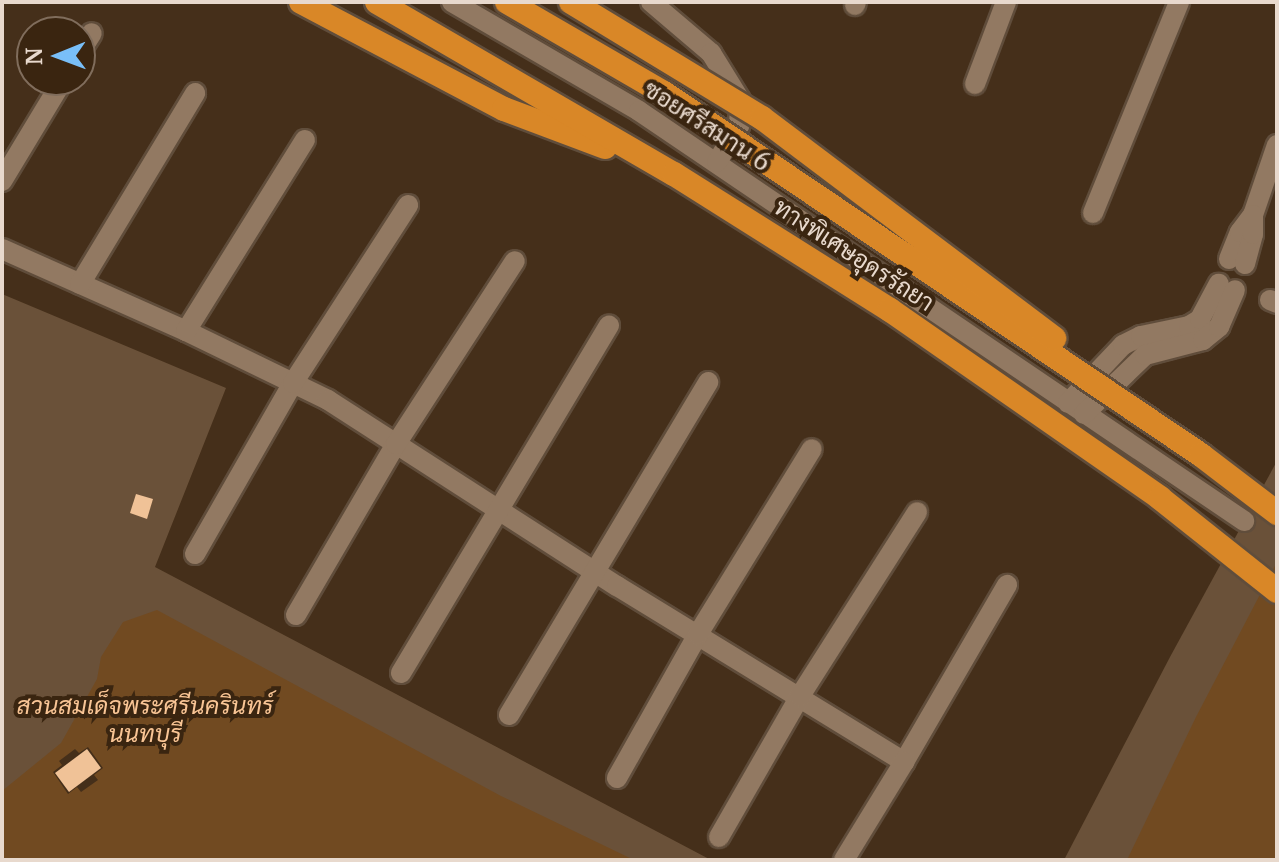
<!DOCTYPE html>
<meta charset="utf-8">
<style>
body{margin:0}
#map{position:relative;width:1279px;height:862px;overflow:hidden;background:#452f1a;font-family:Merriweather,Sarabun,serif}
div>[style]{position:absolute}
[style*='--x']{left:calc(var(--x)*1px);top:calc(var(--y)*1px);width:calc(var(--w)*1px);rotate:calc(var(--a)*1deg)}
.green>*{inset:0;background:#6a5139}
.water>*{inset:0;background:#714a21}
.pier>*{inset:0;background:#452f1a}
.building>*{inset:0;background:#f0c297}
.roads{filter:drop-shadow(2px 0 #604d3b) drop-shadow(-2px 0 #604d3b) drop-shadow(0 2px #604d3b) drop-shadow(0 -2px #604d3b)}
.street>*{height:20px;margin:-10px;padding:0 10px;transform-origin:10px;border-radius:10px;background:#927962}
.highway>*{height:24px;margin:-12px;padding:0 12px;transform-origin:12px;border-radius:12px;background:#d98727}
.bridges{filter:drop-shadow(2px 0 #604d3b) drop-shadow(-2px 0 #604d3b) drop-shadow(0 2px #604d3b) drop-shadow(0 -2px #604d3b)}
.highway-bridge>*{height:24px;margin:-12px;padding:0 12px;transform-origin:12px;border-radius:12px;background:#d98727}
span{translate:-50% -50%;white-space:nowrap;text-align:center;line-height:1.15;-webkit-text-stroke:8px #3a2510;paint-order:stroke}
.street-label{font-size:24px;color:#e8d9cd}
.park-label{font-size:24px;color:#f9c595;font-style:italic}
.frame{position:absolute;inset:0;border:4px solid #e8d9cd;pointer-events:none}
.north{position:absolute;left:16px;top:16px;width:80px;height:80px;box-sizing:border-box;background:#3a2510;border:2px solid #806d5c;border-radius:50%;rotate:269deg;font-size:22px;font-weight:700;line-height:32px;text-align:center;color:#e8d9cd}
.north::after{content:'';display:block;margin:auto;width:28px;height:36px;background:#79bff8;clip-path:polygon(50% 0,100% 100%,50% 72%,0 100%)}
</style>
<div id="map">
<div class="green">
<div style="clip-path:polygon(2px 294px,226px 388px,155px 567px,711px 860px,2px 860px)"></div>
<div style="clip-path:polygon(1277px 461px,1277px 860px,1064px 860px,1170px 657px)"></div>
</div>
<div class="water">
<div style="clip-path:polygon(1277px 562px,1277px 860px,1127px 860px,1196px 717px)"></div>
<div style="clip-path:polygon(157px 610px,501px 796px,634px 860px,2px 860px,2px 791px,61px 743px,97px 679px,101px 657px,123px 622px)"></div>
</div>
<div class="pier">
<div style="clip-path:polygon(88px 747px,103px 768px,94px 775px,98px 780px,81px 792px,77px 787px,68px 794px,53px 772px,62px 765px,59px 761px,75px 749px,79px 753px)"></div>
</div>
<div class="building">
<div style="clip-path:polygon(136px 494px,153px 499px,147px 519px,130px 513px)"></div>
<div style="clip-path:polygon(87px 749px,101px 768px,69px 792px,55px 773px)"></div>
</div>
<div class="roads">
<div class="street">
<div style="--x:452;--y:2;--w:216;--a:30.2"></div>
<div style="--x:639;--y:111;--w:731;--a:34.12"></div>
<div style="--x:651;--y:2;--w:79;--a:40.4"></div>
<div style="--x:711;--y:53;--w:55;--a:58.3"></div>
<div style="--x:740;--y:100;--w:26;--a:92"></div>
<div style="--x:739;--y:126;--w:42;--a:121.4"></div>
<div style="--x:855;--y:5;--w:3;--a:-72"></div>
<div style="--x:80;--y:52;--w:22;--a:-58"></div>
<div style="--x:975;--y:84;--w:88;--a:-69.3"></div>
<div style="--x:2;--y:181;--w:118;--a:-58.9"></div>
<div style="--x:1093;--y:213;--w:228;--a:-67.8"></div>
<div style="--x:2;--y:249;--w:201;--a:24"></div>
<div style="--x:186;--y:331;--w:158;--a:25.9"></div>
<div style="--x:328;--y:400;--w:344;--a:32.8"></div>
<div style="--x:617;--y:586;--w:337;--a:31.5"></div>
<div style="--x:904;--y:762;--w:205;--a:-59.8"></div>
<div style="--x:1229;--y:259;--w:29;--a:-68"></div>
<div style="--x:1240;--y:232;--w:21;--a:-53"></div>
<div style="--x:1253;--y:215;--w:74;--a:-71.1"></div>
<div style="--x:1245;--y:264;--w:31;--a:-75"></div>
<div style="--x:1253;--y:234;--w:19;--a:-90"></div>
<div style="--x:80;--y:284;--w:223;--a:-58.9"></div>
<div style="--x:1270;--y:300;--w:8;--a:23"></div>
<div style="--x:186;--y:331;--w:225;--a:-58.1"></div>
<div style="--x:1068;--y:403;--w:80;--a:-46.5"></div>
<div style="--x:1123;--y:345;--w:20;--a:-27"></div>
<div style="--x:1141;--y:336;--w:49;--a:-11.8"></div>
<div style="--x:1189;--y:326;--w:13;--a:-32"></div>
<div style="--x:1200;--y:319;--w:40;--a:-62"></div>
<div style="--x:1084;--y:414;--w:85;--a:-44"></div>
<div style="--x:1145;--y:355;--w:60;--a:-14.5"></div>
<div style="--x:1203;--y:340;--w:21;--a:-39"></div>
<div style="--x:1219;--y:327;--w:40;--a:-66.6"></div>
<div style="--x:195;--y:554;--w:197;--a:-60.2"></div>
<div style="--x:293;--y:383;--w:212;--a:-57.1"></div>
<div style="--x:296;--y:615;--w:198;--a:-59.7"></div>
<div style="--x:396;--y:444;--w:218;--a:-57"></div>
<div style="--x:401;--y:673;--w:405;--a:-59.1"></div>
<div style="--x:509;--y:715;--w:388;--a:-59.1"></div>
<div style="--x:617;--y:778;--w:165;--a:-60.6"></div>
<div style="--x:698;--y:634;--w:217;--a:-58.4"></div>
<div style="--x:719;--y:837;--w:163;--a:-60.1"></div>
<div style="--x:800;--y:696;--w:218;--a:-57.5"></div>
<div style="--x:844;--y:860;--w:115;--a:-58.5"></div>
</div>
<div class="highway">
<div style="--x:301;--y:2;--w:229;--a:27.8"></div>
<div style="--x:504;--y:109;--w:108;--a:20.6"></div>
<div style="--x:377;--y:2;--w:343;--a:30.1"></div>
<div style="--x:674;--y:174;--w:255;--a:32.2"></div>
<div style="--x:890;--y:310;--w:329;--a:34.8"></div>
<div style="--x:1160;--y:498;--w:149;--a:38.5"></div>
</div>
</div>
<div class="bridges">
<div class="highway-bridge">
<div style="--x:507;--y:2;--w:181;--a:30.1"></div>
<div style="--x:664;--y:93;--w:648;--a:33.98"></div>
<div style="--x:1201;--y:455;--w:96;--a:37.3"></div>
<div style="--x:571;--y:2;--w:223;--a:31.3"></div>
<div style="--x:762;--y:118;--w:366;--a:37"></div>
</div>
</div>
<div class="street-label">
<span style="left:707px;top:126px;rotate:33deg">ซอยศรีสมาน 6</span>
<span style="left:854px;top:255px;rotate:33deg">ทางพิเศษอุดรรัถยา</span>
</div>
<div class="park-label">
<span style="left:145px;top:720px">สวนสมเด็จพระศรีนครินทร์<br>นนทบุรี</span>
</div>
<div class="frame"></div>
<div class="north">N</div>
</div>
